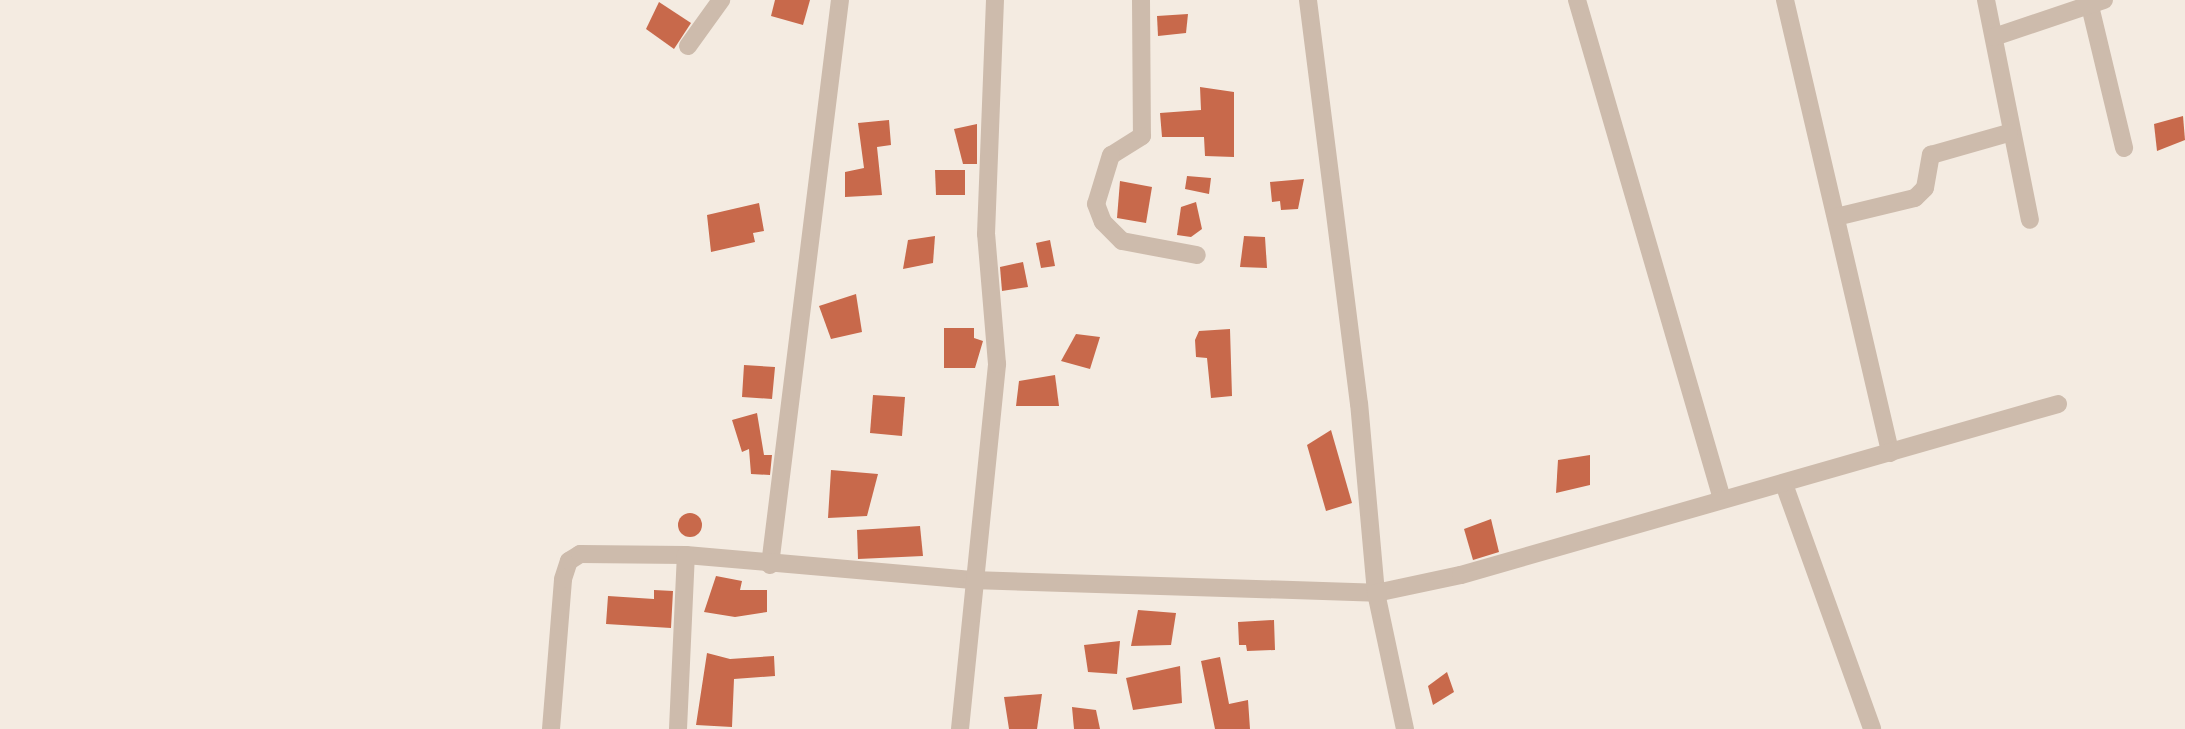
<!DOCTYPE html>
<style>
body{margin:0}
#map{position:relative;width:2185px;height:729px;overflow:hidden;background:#f4ebe1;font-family:"Fira Sans",sans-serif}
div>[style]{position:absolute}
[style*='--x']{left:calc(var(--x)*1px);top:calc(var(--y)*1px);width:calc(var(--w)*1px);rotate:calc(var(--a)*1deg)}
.building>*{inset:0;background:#c8694b}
.round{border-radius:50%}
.minor>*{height:18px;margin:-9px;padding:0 9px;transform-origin:9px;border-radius:9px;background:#cdbbac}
span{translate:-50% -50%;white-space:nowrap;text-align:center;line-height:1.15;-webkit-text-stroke:5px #fbf5ee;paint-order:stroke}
</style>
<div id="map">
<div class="building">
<div style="clip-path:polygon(775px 0,810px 0,803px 25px,771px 16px)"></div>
<div style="clip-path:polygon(659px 2px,691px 23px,674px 49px,646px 29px)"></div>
<div style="clip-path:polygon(1188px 14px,1186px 33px,1158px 36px,1157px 16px)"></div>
<div style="clip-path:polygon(1200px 87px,1234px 92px,1234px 157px,1205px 156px,1204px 137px,1162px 137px,1160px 113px,1201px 110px)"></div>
<div style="clip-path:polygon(2183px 116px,2185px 140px,2157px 151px,2154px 124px)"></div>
<div style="clip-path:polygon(889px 120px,891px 145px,877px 147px,882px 195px,845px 197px,845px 172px,864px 168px,858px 123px)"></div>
<div style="clip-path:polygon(977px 124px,977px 164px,963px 164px,954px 129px)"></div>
<div style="clip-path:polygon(935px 170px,965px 170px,965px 195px,936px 195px)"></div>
<div style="clip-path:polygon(1187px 176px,1211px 178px,1209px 194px,1185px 189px)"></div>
<div style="clip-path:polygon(1304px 179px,1298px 209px,1281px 210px,1280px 201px,1272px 202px,1270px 182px)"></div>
<div style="clip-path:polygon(1120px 181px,1152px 187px,1146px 223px,1117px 218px)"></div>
<div style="clip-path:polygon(1196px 202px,1202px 229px,1191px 237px,1177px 235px,1181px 207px)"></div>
<div style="clip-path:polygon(759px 203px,764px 231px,753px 233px,755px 242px,711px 252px,707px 215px)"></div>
<div style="clip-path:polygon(935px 236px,933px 263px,903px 269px,908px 240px)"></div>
<div style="clip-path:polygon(1244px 236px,1265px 237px,1267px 268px,1240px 267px)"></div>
<div style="clip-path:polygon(1050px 240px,1055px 266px,1041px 268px,1036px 243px)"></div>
<div style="clip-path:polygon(1023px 262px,1028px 287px,1002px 291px,1000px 267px)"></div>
<div style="clip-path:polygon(856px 294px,862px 332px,831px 339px,819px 306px)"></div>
<div style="clip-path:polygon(944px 328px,974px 328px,974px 338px,983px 341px,975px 368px,944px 368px)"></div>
<div style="clip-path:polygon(1230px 329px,1232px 396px,1211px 398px,1207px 358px,1196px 357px,1195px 340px,1199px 331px)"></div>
<div style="clip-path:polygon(1076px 334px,1100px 337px,1090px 369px,1061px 361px)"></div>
<div style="clip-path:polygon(744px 365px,775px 367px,772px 399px,742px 397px)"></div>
<div style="clip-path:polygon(1055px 375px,1059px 406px,1016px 406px,1019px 381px)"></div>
<div style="clip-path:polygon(873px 395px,905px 397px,902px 436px,870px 433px)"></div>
<div style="clip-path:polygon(757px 413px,764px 455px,772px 455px,770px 475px,751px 474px,749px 449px,742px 452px,732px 420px)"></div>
<div style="clip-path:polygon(1331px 430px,1352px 503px,1326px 511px,1307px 445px)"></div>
<div style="clip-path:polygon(1590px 455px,1590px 485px,1556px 493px,1558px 460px)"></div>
<div style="clip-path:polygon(831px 470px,878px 474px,867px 516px,828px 518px)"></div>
<div class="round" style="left:678px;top:513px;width:24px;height:24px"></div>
<div style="clip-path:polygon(1491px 519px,1499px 552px,1473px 560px,1464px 529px)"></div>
<div style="clip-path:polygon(920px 526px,923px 556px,858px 559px,857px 530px)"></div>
<div style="clip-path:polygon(716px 576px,742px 581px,740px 590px,767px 590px,767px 612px,735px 617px,704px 612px)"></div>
<div style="clip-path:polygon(654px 590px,673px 591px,671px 628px,606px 624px,608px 596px,654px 599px)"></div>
<div style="clip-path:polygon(1138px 610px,1176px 613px,1171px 645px,1131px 646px)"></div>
<div style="clip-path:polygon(1274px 620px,1275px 650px,1247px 651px,1246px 645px,1239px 645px,1238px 622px)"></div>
<div style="clip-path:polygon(1120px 641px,1117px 674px,1088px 672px,1084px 645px)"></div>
<div style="clip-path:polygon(707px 653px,730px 659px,774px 656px,775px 676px,734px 679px,732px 727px,696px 725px)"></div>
<div style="clip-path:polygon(1220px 657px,1229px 704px,1248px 700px,1250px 729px,1215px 729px,1201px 661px)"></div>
<div style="clip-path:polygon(1180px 666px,1182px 703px,1133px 710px,1126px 678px)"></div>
<div style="clip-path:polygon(1447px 672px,1454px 692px,1433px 705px,1428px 686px)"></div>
<div style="clip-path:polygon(1042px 694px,1037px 729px,1009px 729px,1004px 697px)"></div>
<div style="clip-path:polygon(1072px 707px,1096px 710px,1100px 729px,1074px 729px)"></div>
</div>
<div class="minor">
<div style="--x:1141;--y:0;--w:136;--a:89.6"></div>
<div style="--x:1142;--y:136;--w:36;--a:148"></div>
<div style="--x:1111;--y:155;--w:51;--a:107"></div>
<div style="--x:1096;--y:204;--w:19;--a:69"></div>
<div style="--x:1103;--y:222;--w:27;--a:45"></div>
<div style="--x:1122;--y:241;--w:76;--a:10.6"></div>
<div style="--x:1577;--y:0;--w:520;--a:73.8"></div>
<div style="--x:1785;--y:0;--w:465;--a:76.9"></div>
<div style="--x:1986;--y:0;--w:224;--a:78.7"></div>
<div style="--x:2090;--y:6;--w:146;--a:76.5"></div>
<div style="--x:1994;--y:37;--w:116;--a:-18.6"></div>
<div style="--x:688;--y:46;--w:57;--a:-54.3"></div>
<div style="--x:1836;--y:217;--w:81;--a:-13.5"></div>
<div style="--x:1915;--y:198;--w:14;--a:-45"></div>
<div style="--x:1925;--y:188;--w:34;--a:-80"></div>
<div style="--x:1931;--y:155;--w:81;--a:-15.8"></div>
<div style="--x:1784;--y:484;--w:260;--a:70.2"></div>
<div style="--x:770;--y:565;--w:569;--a:-82.94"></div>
<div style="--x:551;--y:729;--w:150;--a:-85.4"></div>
<div style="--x:563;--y:579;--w:19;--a:-72"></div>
<div style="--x:569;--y:561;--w:13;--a:-32"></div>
<div style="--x:580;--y:554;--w:106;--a:0.5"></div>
<div style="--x:686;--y:555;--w:287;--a:5"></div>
<div style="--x:972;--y:580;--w:404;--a:1.8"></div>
<div style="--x:1376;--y:593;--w:190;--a:-95.1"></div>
<div style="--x:1359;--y:404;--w:407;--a:-97.2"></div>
<div style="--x:678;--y:729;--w:174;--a:-87.4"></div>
<div style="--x:960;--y:729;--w:367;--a:-84.2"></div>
<div style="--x:997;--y:364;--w:130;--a:-94.8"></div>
<div style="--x:986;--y:234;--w:234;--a:-87.8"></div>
<div style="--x:1405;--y:729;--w:139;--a:-102"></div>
<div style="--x:1376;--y:593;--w:87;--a:-12"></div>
<div style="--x:1461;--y:575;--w:621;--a:-15.98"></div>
</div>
</div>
